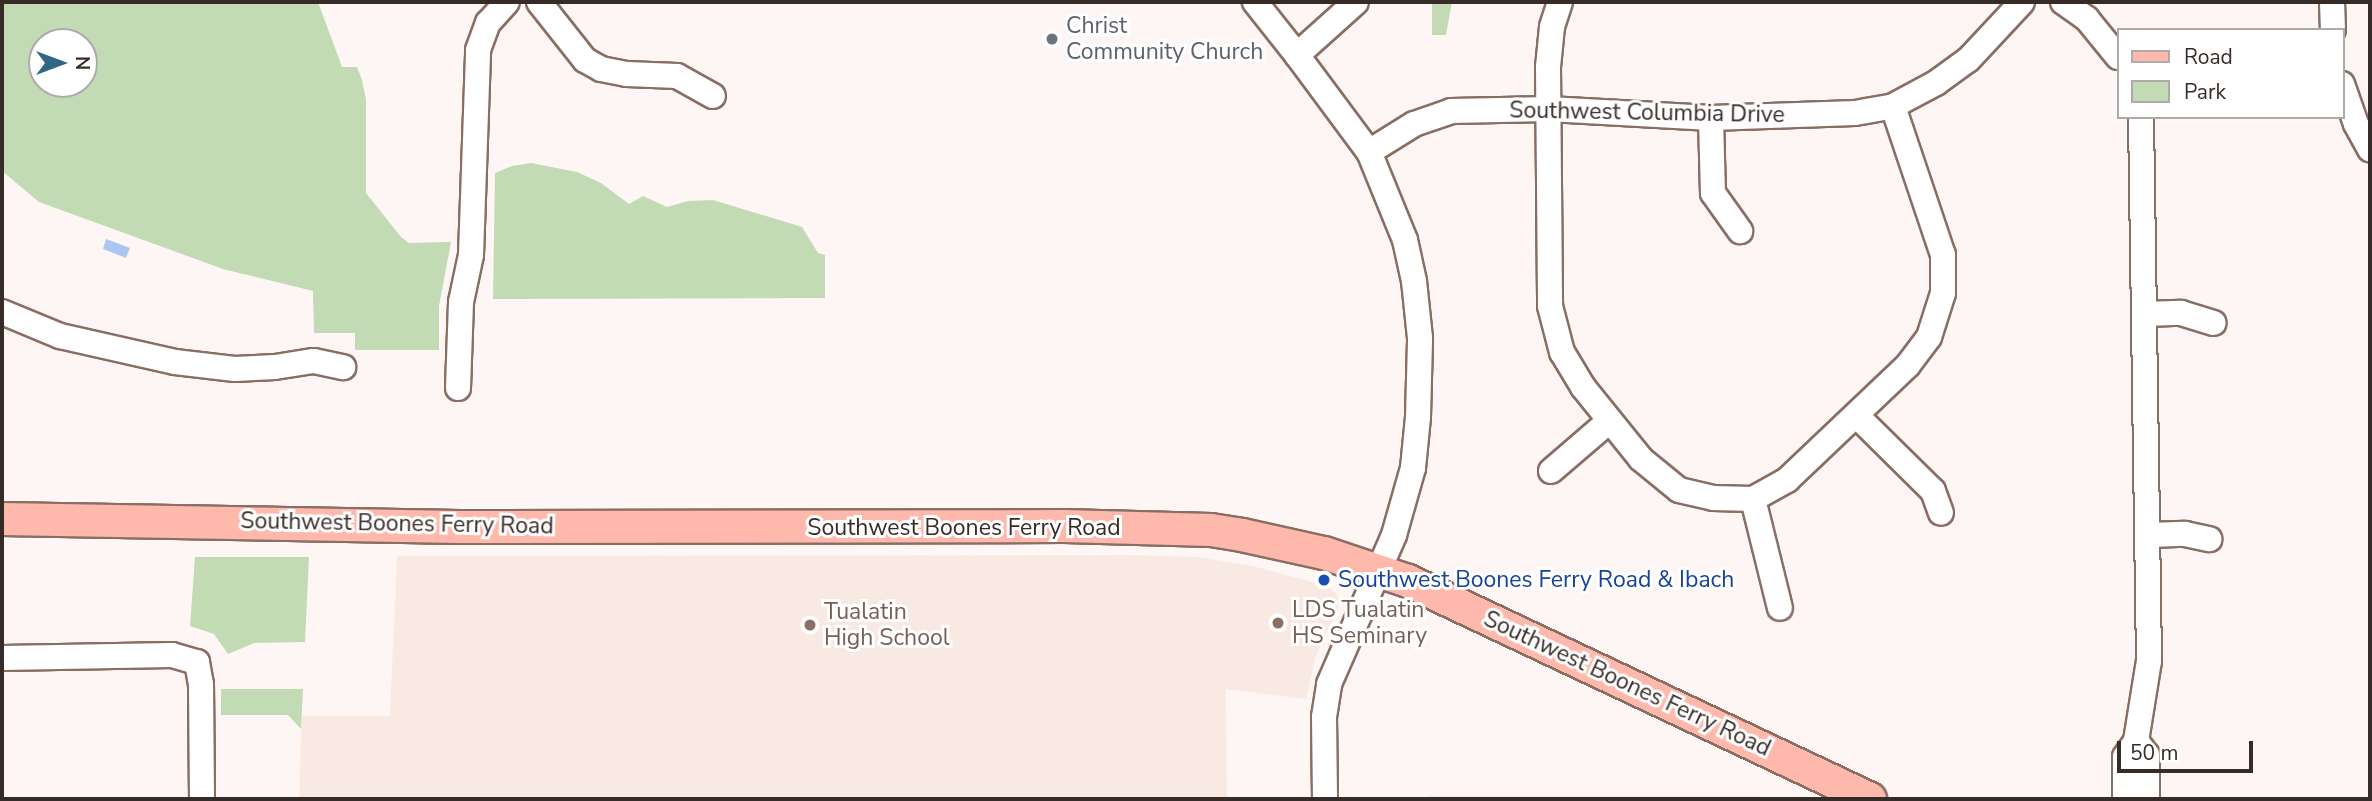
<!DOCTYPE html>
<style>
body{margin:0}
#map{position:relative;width:2372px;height:801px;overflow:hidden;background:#fdf6f4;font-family:"Nunito Sans",sans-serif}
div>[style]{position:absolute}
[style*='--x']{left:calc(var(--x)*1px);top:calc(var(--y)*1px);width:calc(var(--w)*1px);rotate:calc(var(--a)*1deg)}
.built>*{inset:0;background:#f9e9e3}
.green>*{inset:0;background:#c2dbb4}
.water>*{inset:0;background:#abc6f1}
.roads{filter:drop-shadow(2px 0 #896e64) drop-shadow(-2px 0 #896e64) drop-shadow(0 2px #896e64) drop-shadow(0 -2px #896e64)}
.minor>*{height:24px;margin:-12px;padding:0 12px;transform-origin:12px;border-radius:12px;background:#fff}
.major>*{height:32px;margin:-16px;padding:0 16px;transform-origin:16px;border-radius:16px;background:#feb9ac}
.dots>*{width:19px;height:19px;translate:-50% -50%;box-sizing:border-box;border:4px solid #fff;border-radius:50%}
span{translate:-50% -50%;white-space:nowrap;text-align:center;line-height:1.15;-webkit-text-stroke:6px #fff;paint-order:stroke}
.worship-label{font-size:23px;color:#5b616d}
.left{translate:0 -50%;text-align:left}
.street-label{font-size:23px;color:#372b27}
.transit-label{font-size:23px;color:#164399}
.education-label{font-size:23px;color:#785e54}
.frame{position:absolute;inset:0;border:4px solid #372b27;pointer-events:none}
.legend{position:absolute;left:2117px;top:28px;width:228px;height:91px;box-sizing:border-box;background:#fff;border:2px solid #afaaa9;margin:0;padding:9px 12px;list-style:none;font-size:21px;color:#372b27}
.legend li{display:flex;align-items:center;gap:14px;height:35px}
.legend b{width:35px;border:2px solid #afaaa9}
.north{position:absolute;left:28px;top:28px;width:70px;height:70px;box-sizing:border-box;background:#fff;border:2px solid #afaaa9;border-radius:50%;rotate:90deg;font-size:19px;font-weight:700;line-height:28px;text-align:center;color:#372b27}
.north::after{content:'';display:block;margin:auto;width:24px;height:32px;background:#326783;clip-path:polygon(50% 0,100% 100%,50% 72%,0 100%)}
.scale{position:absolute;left:2117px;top:741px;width:136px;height:32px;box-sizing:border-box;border:4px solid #372b27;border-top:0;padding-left:9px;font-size:21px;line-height:24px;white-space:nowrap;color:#372b27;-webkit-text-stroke:5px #fff;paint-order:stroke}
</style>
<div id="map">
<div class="built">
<div style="clip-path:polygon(1133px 555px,1199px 557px,1253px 566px,1330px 587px,1339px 597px,1338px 609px,1316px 655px,1306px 699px,1226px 689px,1227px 799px,299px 799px,302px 716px,390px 716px,397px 556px)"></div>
<div style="clip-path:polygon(1427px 796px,1761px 796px,1770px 799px,1427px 799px)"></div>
</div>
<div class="green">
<div style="clip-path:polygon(evenodd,2px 2px,318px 2px,342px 67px,357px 67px,362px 80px,366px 100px,366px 193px,401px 237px,409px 243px,451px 242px,439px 306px,439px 350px,355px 350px,355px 333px,314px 333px,313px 291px,223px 269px,39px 202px,2px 171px,2px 2px,84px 42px,84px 84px,42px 84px,42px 42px,84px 42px)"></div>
<div style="clip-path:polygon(1432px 2px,1452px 2px,1446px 35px,1432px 35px)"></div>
<div style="clip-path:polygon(531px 163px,577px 172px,601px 183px,629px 204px,643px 196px,667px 207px,688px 201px,713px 200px,802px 227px,818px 253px,825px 255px,825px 298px,493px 299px,495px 173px,512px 166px)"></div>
<div style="clip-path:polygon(195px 557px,309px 557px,305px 642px,254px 643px,228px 654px,214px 634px,190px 626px)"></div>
<div style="clip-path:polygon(221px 689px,303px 689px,301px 729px,288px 715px,221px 715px)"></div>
</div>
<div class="water">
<div style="clip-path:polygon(106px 239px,130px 248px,126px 258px,103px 249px)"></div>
</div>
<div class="roads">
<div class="minor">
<div style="--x:539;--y:2;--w:74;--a:51.6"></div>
<div style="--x:585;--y:60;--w:18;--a:29"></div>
<div style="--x:601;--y:69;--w:26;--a:11"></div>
<div style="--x:627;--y:74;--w:50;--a:2.3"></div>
<div style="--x:677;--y:76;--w:41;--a:29.1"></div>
<div style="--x:1255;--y:2;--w:68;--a:51.6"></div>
<div style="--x:1560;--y:2;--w:26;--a:108"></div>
<div style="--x:1552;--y:27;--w:40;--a:95.7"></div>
<div style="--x:1548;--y:67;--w:239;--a:89.5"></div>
<div style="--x:1550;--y:306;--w:48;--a:75.4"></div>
<div style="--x:1562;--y:352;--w:41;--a:59"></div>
<div style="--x:1583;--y:387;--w:92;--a:51.1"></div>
<div style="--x:1641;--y:459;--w:49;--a:39.2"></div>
<div style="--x:1679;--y:490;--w:35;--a:13"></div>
<div style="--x:1713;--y:498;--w:40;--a:1.4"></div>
<div style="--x:1753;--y:499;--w:39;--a:-29"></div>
<div style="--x:1787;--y:480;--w:167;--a:-43.5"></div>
<div style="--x:1908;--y:365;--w:35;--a:-53"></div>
<div style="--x:1929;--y:337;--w:46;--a:-72.3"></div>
<div style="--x:1943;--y:293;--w:38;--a:-90"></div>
<div style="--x:1943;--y:255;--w:157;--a:-108.6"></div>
<div style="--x:2063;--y:2;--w:29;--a:35"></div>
<div style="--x:2087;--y:19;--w:49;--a:50.8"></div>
<div style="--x:2332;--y:2;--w:28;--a:88"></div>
<div style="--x:2342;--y:84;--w:42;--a:70.7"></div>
<div style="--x:2356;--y:124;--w:29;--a:61"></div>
<div style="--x:1711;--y:118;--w:75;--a:88.5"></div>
<div style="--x:1713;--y:193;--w:47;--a:54.6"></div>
<div style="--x:1369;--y:152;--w:53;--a:-31.9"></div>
<div style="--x:1414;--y:124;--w:39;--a:-19"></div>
<div style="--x:1451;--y:111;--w:98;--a:-1.2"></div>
<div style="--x:1549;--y:109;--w:162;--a:3.2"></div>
<div style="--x:1711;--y:118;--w:144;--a:-2"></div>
<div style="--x:1855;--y:113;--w:39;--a:-10"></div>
<div style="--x:1893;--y:106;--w:49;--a:-28.1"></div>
<div style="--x:1936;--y:83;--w:39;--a:-36"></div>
<div style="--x:1968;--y:60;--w:79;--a:-47"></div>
<div style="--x:2;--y:312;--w:63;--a:22.5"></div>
<div style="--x:60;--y:336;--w:118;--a:12.7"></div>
<div style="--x:175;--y:362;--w:60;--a:6.7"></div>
<div style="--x:235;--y:369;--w:40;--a:-2.9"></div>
<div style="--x:275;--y:367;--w:39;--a:-9"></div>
<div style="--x:314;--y:361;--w:30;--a:12"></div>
<div style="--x:2144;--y:314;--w:37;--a:-2"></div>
<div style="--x:2181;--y:313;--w:34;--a:17"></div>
<div style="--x:458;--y:388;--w:86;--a:-88"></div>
<div style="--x:461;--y:302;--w:48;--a:-78"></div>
<div style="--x:471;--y:255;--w:205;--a:-88"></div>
<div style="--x:478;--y:50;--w:29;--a:-70"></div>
<div style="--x:488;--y:23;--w:28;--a:-48"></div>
<div style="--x:1856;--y:415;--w:108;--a:44.6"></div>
<div style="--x:1933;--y:491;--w:23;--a:70"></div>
<div style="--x:1551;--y:471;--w:75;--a:-40.7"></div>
<div style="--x:1753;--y:499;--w:112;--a:76.1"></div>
<div style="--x:2149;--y:535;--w:36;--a:-2"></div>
<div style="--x:2185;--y:534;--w:25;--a:12"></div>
<div style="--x:2;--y:658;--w:170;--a:-1"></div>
<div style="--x:172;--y:655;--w:26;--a:16"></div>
<div style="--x:197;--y:662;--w:22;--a:80"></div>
<div style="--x:201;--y:684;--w:115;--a:89.5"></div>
<div style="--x:2136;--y:741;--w:18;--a:52"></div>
<div style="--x:2147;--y:755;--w:44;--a:90"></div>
<div style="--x:1325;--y:799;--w:82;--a:-90.7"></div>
<div style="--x:1324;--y:717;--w:33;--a:-81"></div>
<div style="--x:1329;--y:684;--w:163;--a:-66.4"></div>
<div style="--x:1394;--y:535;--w:70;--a:-74.2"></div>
<div style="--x:1413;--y:468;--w:51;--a:-84.4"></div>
<div style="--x:1418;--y:417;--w:79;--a:-88.5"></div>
<div style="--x:1420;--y:338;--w:57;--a:-96"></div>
<div style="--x:1414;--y:281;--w:42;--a:-102.4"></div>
<div style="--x:1405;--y:240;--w:95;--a:-112.2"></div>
<div style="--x:1369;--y:152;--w:121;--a:-126.6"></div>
<div style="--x:1297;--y:55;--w:79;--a:-41.9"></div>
<div style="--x:2125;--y:799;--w:42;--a:-90"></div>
<div style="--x:2125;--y:757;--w:19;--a:-55"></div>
<div style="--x:2136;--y:741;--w:81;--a:-80.8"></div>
<div style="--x:2149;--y:661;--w:544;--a:-90.84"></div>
</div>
<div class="major">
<div style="--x:2;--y:519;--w:458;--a:1"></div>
<div style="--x:460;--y:527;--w:604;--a:-0.09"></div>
<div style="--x:1064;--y:526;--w:147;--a:1.6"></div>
<div style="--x:1211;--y:530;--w:31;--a:9"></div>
<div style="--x:1242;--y:535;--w:84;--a:12.4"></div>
<div style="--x:1324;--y:553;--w:89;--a:18.4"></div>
<div style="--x:1408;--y:581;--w:511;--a:25.26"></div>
</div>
</div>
<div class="dots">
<div style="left:1052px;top:39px;background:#6b7280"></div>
<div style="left:1324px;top:580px;background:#1a4fb4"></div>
<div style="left:1278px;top:623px;background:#8d6e63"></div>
<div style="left:810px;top:625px;background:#8d6e63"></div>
</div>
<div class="worship-label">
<span class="left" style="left:1066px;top:39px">Christ<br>Community Church</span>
</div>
<div class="street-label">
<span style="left:1647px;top:113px;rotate:1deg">Southwest Columbia Drive</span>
<span style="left:397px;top:524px;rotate:1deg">Southwest Boones Ferry Road</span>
<span style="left:964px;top:528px">Southwest Boones Ferry Road</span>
<span style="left:1627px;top:684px;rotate:25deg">Southwest Boones Ferry Road</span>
</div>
<div class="transit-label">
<span class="left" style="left:1338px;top:580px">Southwest Boones Ferry Road &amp; Ibach</span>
</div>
<div class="education-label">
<span class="left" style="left:1292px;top:623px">LDS Tualatin<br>HS Seminary</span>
<span class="left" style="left:824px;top:625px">Tualatin<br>High School</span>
</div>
<div class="frame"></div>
<ul class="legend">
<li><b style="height:9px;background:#feb9ac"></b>Road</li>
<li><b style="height:19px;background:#c2dbb4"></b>Park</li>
</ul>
<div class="north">N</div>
<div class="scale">50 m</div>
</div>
